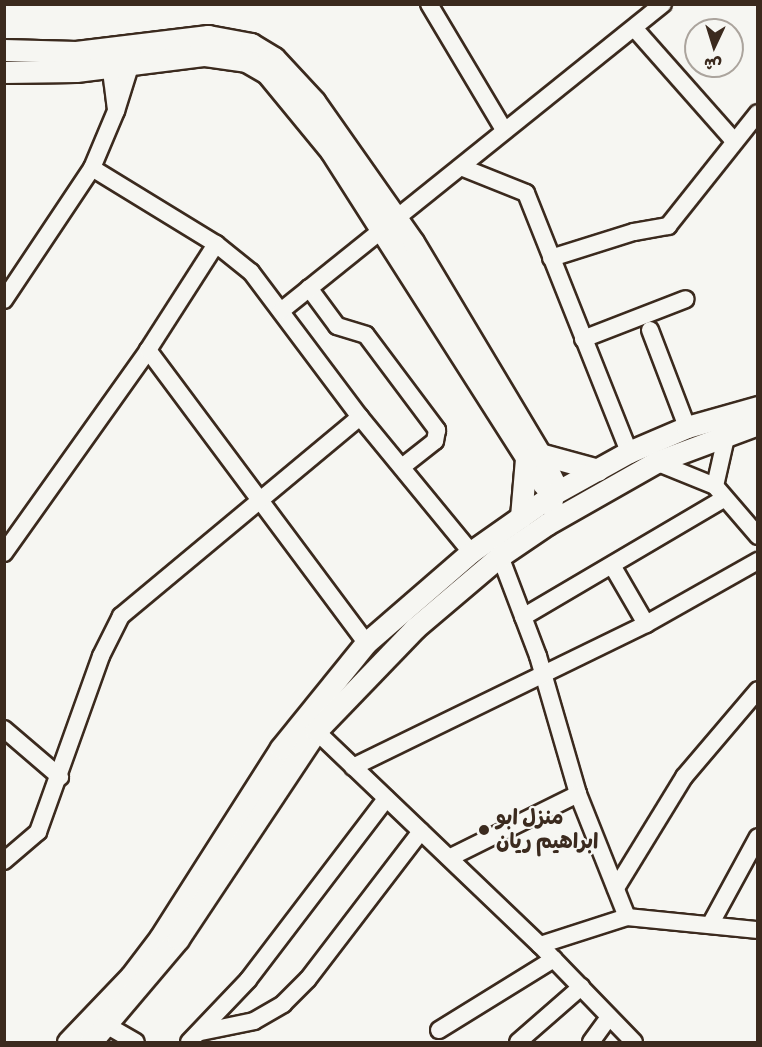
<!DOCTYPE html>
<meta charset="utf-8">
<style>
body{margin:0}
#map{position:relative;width:762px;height:1047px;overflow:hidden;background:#f6f6f2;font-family:Pangolin,"Playpen Sans Arabic",sans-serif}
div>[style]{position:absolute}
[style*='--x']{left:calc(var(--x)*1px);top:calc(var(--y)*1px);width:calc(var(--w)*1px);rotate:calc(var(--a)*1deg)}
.roads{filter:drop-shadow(2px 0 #3b2a1e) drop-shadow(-2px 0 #3b2a1e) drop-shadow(0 2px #3b2a1e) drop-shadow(0 -2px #3b2a1e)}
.minor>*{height:16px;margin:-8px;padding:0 8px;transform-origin:8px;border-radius:8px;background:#f6f6f2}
.major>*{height:21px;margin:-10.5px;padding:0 10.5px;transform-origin:10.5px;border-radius:10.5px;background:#f6f6f2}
.dots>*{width:16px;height:16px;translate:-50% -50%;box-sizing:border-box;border:3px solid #f6f6f2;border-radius:50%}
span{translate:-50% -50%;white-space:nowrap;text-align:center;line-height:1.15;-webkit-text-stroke:4.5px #f6f6f2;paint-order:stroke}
.poi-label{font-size:21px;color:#3b2a1e;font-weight:700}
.left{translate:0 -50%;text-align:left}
.frame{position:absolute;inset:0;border:6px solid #3b2a1e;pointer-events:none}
.north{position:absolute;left:684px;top:18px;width:60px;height:60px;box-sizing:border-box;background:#f6f6f2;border:2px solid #aba49d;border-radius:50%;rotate:184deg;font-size:16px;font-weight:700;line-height:24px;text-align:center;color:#3b2a1e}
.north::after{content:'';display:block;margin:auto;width:21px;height:27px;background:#3b2a1e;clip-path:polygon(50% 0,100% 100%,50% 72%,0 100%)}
</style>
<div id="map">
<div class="roads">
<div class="minor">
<div style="--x:429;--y:4;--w:147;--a:59.2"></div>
<div style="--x:635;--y:29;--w:149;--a:48.5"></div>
<div style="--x:109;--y:55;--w:55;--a:82.7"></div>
<div style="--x:461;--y:167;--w:70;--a:21.8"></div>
<div style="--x:526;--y:193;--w:279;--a:68.3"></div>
<div style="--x:92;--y:168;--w:145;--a:31.5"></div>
<div style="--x:216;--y:244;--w:45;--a:38.7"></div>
<div style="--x:251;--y:272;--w:181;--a:53.1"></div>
<div style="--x:360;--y:417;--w:175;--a:50.6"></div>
<div style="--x:551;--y:258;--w:87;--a:-17.4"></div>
<div style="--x:634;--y:232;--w:35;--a:-10"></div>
<div style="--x:668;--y:226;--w:144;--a:-51.5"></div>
<div style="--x:309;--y:288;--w:47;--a:53.6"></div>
<div style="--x:337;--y:326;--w:30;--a:17"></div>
<div style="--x:366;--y:335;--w:119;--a:53.2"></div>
<div style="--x:437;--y:430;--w:11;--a:100"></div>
<div style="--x:435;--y:441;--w:42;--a:141.8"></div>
<div style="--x:4;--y:300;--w:159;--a:-56.3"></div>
<div style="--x:92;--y:168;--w:62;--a:-67.2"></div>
<div style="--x:116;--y:111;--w:50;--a:-72.6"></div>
<div style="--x:131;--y:63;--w:10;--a:-96"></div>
<div style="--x:281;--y:311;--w:490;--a:-38.8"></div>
<div style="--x:650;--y:330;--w:104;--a:69.1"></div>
<div style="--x:583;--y:339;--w:110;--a:-21.2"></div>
<div style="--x:148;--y:350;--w:365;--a:53.3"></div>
<div style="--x:656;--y:462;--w:64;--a:22.1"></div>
<div style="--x:715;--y:486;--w:66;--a:49.3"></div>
<div style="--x:715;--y:486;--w:54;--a:-77.2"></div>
<div style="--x:4;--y:553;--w:249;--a:-54.6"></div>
<div style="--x:148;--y:350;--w:126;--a:-57.3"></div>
<div style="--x:500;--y:556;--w:107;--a:69.2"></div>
<div style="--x:538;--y:656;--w:144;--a:73.8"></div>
<div style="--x:578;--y:794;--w:132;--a:68.3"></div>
<div style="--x:613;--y:567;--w:66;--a:59.9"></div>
<div style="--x:523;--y:617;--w:234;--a:-30.5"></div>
<div style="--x:4;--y:729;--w:74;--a:40.6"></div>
<div style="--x:316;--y:731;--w:310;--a:43.7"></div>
<div style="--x:540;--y:945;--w:135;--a:45.9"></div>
<div style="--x:353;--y:767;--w:326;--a:-26"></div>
<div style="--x:646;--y:624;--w:129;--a:-29.4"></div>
<div style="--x:451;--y:857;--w:142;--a:-26.4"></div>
<div style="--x:4;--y:861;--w:45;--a:-40.5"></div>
<div style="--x:38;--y:832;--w:187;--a:-70.3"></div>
<div style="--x:101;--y:656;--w:45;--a:-63.4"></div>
<div style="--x:121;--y:616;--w:311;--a:-39.8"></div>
<div style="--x:616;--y:888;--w:130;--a:-58.5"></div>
<div style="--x:684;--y:777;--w:114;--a:-49.6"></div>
<div style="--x:710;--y:925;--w:100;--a:-61.4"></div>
<div style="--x:540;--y:945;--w:91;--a:-17.8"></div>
<div style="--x:627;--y:917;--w:132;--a:5.7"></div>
<div style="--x:108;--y:1026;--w:32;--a:30"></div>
<div style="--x:439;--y:1030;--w:135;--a:-31.7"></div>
<div style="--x:201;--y:1032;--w:54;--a:-11.7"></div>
<div style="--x:254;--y:1021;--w:34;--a:-30"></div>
<div style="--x:283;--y:1004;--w:35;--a:-45"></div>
<div style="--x:308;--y:979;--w:186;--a:-52.6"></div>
<div style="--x:189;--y:1042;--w:86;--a:-46.4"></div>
<div style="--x:248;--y:980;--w:228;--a:-52.7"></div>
<div style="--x:518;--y:1042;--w:84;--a:-41.1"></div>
<div style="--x:591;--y:1042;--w:31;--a:-54"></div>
</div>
<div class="major">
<div style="--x:4;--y:50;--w:72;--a:1.6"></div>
<div style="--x:76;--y:52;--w:133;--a:-6.9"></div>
<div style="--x:208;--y:36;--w:44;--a:10.5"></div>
<div style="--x:251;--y:44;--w:27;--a:31"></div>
<div style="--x:274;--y:58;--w:59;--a:47.1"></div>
<div style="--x:314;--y:101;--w:172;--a:54.9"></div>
<div style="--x:413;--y:242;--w:247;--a:59.1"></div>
<div style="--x:540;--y:454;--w:32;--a:64"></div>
<div style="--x:554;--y:483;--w:23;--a:97"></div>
<div style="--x:4;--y:72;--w:72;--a:-0.8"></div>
<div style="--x:76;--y:71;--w:130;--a:-7.1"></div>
<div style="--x:205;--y:55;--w:41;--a:8.3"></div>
<div style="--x:246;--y:61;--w:24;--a:30"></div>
<div style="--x:267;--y:73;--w:101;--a:50.6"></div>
<div style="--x:331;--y:151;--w:396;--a:57.5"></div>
<div style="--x:540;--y:454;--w:60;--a:15.4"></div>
<div style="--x:521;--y:517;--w:58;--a:-85.1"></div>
<div style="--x:68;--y:1042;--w:91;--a:-46.3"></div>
<div style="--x:131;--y:976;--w:48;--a:-52.7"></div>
<div style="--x:160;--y:938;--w:225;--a:-57.5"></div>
<div style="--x:281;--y:748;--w:135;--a:-51"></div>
<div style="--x:366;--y:643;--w:139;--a:-40.9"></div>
<div style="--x:471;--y:552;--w:103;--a:-35.1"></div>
<div style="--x:555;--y:493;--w:85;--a:-29"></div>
<div style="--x:629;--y:452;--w:63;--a:-23.3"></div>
<div style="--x:687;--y:427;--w:74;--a:-15.7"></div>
<div style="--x:91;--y:1042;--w:135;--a:-49.8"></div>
<div style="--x:178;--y:939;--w:250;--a:-56.4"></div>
<div style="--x:316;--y:731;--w:143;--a:-46.1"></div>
<div style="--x:415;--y:628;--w:111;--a:-40.3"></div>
<div style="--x:500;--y:556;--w:57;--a:-34.2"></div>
<div style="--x:547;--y:524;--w:125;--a:-29.6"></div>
<div style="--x:656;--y:462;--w:109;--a:-20.4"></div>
</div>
</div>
<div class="dots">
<div style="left:484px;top:830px;background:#3b2a1e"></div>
</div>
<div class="poi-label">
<span class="left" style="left:496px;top:830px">منزل ابو<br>ابراهيم ريان</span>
</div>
<div class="frame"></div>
<div class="north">ش</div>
</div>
